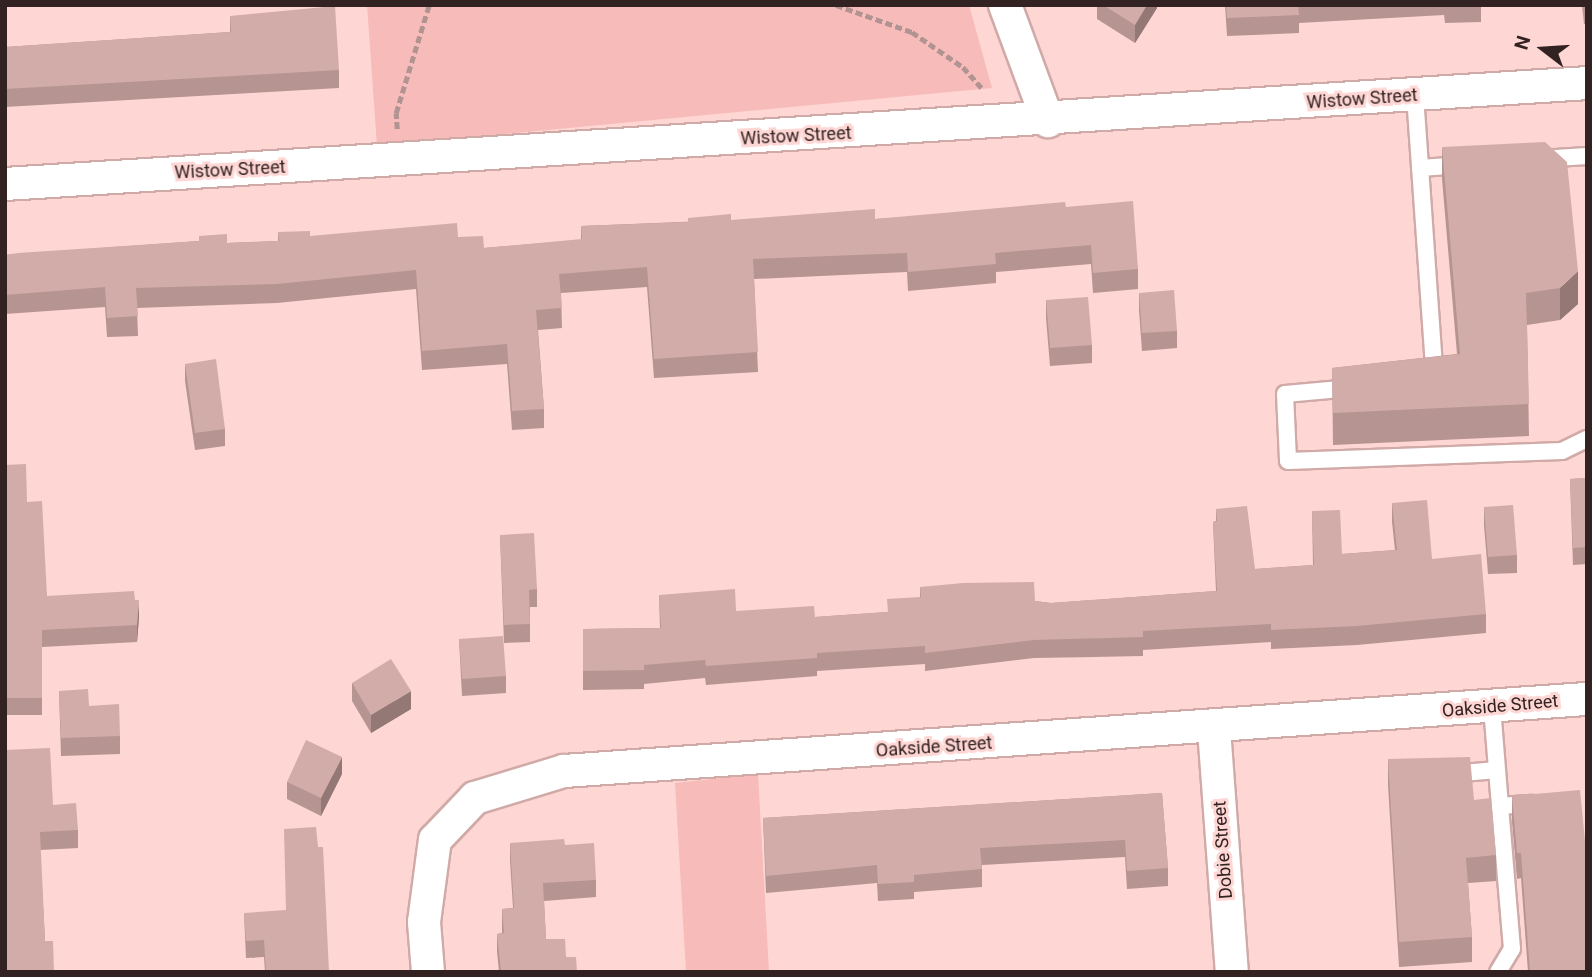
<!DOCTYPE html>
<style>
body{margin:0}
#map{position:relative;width:1592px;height:977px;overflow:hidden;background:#fed6d4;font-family:Roboto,sans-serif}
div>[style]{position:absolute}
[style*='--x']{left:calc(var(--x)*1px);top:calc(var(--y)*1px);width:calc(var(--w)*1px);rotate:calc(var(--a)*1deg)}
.green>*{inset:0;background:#f7bcb9}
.path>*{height:4.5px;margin-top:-2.25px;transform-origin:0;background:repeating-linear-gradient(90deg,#b19391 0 7px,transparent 0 10.5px)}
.roads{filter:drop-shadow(2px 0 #d0aaa7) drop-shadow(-2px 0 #d0aaa7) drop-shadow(0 2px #d0aaa7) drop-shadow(0 -2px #d0aaa7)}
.service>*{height:16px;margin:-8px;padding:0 8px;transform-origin:8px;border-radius:8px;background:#fff}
.minor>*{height:32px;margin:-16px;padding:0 16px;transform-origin:16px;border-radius:16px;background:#fff}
.wall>*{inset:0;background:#b59491}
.shaded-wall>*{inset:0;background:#937876}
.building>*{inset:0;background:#d2aca9}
span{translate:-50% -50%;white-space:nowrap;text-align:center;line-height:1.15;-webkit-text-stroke:6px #fed6d4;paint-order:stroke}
.street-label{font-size:18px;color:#322322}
.frame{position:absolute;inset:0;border:7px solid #322322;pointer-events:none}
.north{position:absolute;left:1508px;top:14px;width:70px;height:70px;-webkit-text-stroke:5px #fed6d4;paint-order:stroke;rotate:287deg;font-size:19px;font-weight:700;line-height:28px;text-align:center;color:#322322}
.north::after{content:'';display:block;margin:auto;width:24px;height:32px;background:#322322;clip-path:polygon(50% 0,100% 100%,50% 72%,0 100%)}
</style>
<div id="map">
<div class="green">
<div style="clip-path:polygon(367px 5px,969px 5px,992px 88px,377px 146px)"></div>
<div style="clip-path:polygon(758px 774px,769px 972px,686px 972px,675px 783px)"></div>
</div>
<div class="path">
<div style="--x:836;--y:5;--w:81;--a:19.6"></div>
<div style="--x:912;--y:32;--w:62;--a:34.5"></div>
<div style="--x:963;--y:67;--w:31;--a:48"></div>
<div style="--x:397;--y:129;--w:16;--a:-94"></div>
<div style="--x:396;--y:113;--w:113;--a:-73"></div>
</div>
<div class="roads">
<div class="service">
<div style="--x:1415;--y:95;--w:285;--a:86"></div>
<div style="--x:1540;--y:159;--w:47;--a:-3.7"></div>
<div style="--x:1420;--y:168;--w:43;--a:-4"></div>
<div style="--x:1351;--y:388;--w:66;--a:174.8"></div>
<div style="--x:1285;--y:394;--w:67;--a:87.4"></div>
<div style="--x:1288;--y:461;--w:274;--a:-2.1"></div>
<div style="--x:1562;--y:451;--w:28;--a:-26"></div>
<div style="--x:1492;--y:707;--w:99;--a:85.4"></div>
<div style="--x:1500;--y:806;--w:32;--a:-4"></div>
<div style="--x:1451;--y:774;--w:46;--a:-5"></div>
<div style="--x:1498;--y:972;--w:27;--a:-59"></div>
<div style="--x:1512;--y:949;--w:144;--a:-94.8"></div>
</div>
<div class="minor">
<div style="--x:1005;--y:5;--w:124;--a:69.7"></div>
<div style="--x:5;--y:184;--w:1585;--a:-3.65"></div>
<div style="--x:1214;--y:729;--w:244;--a:85.8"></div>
<div style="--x:428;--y:972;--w:50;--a:-94.6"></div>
<div style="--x:424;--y:922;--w:83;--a:-82.4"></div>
<div style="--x:435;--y:840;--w:58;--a:-46.4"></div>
<div style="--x:475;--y:798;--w:93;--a:-16.9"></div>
<div style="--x:564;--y:771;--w:1026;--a:-4.03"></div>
</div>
</div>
<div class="wall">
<div style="clip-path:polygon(1097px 5px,1157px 5px,1157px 8px,1135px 43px,1097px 19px)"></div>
<div style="clip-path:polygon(1225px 5px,1481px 5px,1481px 22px,1445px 23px,1444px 15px,1299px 23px,1299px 33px,1227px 36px)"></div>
<div style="clip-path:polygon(1582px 5px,1587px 5px,1587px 24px,1584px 24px)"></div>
<div style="clip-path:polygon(230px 16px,339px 70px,339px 88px,5px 107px,5px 47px,230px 32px)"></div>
<div style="clip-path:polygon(1442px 147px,1578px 304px,1560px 320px,1527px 325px,1529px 436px,1333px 445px,1332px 368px,1457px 354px,1442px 179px)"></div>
<div style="clip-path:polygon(1066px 207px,1138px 269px,1138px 289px,1093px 293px,1091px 264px,996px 272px,996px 283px,908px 291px,907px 272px,754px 279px,758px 372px,654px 378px,647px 287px,561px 293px,562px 328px,538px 330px,544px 409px,544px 428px,512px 430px,507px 364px,422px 370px,416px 289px,277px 303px,137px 308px,138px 336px,107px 337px,105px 307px,5px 314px,5px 255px,199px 241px,199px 236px,227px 243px,278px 241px,278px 232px,310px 236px,458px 237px,484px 248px,581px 240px,581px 226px,731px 220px,875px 219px)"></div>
<div style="clip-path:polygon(1139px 293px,1177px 331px,1177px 348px,1142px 351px,1139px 310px)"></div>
<div style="clip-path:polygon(1046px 300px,1092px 345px,1092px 363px,1050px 366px,1046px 318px)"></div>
<div style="clip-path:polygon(185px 364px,225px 429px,225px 446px,195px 450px,185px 381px)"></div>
<div style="clip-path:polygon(5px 465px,27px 502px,47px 596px,135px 600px,139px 617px,137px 642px,42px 647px,42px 715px,5px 715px)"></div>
<div style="clip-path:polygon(1587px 478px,1587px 564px,1573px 565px,1570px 479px)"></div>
<div style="clip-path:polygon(1392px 503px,1432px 559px,1486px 614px,1486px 633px,1357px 645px,1271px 649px,1271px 642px,1143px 650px,1143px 656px,1034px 658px,925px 671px,925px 664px,817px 671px,817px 676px,706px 685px,705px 678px,644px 684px,644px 689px,583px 690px,583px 629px,660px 628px,659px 595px,736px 611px,815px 617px,887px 612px,920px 597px,920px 587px,1051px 603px,1216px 591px,1213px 522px,1216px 521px,1216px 509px,1255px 569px,1313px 565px,1312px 511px,1342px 554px,1395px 550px,1392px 522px)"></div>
<div style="clip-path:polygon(1484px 507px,1517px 555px,1517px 573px,1488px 574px,1484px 525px)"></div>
<div style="clip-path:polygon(500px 535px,537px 589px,537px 607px,530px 607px,530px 642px,504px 643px)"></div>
<div style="clip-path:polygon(459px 639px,506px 676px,506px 693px,462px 696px)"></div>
<div style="clip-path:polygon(352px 683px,411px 709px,371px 733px,352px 701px)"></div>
<div style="clip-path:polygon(59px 691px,89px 706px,120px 736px,120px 754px,61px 756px)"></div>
<div style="clip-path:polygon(5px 750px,53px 805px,78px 830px,78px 848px,40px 850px,45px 941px,54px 972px,6px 972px)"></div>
<div style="clip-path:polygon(1388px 759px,1474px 800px,1496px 855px,1496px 881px,1468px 883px,1472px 937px,1472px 962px,1399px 967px,1388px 785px)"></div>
<div style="clip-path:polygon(342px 774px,321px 816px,287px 799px,287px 782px)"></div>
<div style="clip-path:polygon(1162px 793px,1168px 868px,1168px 886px,1127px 889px,1125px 857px,982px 865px,982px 887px,914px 892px,914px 899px,878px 901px,877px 883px,766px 893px,763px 818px)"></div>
<div style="clip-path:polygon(1512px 796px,1587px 861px,1587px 972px,1528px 972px,1521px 878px,1517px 879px,1512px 822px)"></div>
<div style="clip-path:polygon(510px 843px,565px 845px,596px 880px,596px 897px,544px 901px,546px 939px,566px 957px,577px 972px,499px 972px,497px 951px,497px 934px,502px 933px,502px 909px,513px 908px,510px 860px)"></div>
<div style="clip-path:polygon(244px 913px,329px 972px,265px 972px,264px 957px,246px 958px)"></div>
</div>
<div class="shaded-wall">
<div style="clip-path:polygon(1147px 5px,1157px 5px,1157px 8px,1135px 43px,1135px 25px)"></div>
<div style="clip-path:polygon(1578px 271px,1578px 304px,1560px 320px,1560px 288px)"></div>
<div style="clip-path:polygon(139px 600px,139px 617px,137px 642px,137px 625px)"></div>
<div style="clip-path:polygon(411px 691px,411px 709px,371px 733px,371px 715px)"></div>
<div style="clip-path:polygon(342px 757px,342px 774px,321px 816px,321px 798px)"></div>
</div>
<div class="building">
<div style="clip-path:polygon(1103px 5px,1147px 5px,1135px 25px)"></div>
<div style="clip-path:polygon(1226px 5px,1301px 5px,1298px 5px,1299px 15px,1227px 18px)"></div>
<div style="clip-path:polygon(335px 6px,339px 70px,5px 89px,5px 47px,231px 32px,230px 16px)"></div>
<div style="clip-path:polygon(1545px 142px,1567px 162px,1578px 271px,1560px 288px,1526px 293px,1529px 404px,1333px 413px,1332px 368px,1460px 354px,1442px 147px)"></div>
<div style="clip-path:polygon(1133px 201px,1138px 269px,1093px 273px,1091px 245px,995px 253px,996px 264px,908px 272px,907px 253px,753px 259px,758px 352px,654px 359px,647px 267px,559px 274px,562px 308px,536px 310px,544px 409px,512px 411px,507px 344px,422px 351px,416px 270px,277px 284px,136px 288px,138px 316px,107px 318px,105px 287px,5px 295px,5px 255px,18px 253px,199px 241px,199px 236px,227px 234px,227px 243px,279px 241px,278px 232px,310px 231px,310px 236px,457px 223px,458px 237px,483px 236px,484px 248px,582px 239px,581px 226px,688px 222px,688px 218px,731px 214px,731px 220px,875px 209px,875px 219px,1065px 202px,1066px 207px)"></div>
<div style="clip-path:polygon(1174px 290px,1177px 331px,1142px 333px,1139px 293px)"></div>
<div style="clip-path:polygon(1088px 297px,1092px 345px,1050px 348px,1046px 300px)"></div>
<div style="clip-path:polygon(216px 359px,225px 429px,195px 433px,185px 364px)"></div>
<div style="clip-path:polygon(26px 464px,27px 502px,42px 501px,47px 596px,134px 591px,135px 600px,139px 600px,137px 625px,42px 630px,42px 698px,5px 698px,5px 465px)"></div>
<div style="clip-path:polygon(1587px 478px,1587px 547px,1573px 548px,1570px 479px)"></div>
<div style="clip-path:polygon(1427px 500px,1432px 559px,1481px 554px,1486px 614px,1357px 626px,1271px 630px,1271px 624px,1143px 631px,1143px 637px,1034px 640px,925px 653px,925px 646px,817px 653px,817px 658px,706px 666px,705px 660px,644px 665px,644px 670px,583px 671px,583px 629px,661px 628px,659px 595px,735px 589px,736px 611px,814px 606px,815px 617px,888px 612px,887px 599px,921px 597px,920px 587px,963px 583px,1034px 582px,1035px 601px,1051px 603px,1217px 591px,1213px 522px,1217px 521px,1216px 509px,1247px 506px,1255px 569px,1314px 565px,1312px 511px,1340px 510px,1342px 554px,1397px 550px,1392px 503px)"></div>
<div style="clip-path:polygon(1513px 505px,1517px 555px,1488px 557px,1484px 507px)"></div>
<div style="clip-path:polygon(534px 533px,537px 589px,529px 590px,530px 624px,504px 625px,500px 535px)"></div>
<div style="clip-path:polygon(503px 636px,506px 676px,462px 679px,459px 639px)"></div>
<div style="clip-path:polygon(391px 659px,411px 691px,371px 715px,352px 683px)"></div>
<div style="clip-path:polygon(88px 689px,89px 706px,119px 704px,120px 736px,61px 738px,59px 691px)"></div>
<div style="clip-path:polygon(306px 740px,342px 757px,321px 798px,287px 782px)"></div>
<div style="clip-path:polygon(50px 748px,53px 805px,76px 803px,78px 830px,40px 832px,45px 941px,53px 941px,54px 972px,7px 972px,5px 948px,5px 750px)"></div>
<div style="clip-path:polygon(1470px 757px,1474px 800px,1491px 798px,1496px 855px,1466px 858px,1472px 937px,1399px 942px,1388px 759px)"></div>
<div style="clip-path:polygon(1580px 790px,1587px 861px,1587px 971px,1530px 972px,1521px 853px,1517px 853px,1512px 796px)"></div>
<div style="clip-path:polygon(1162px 793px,1168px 868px,1127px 871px,1125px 840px,980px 848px,982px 869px,914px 875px,914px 882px,878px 884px,877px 865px,766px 876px,763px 818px)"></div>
<div style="clip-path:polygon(316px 827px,318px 847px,323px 847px,329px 972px,266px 972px,264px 940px,246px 941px,244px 913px,286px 910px,284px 829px)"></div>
<div style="clip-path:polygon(564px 839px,565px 845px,594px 843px,596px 880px,543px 883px,546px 939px,565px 939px,566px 957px,576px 957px,577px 972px,501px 972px,497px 934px,504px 933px,502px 909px,514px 908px,510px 843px)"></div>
</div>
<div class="street-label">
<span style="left:1362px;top:99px;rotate:-4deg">Wistow Street</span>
<span style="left:796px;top:136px;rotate:-3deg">Wistow Street</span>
<span style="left:230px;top:170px;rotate:-3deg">Wistow Street</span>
<span style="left:1500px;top:706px;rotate:-5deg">Oakside Street</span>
<span style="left:934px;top:747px;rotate:-4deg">Oakside Street</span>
<span style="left:1223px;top:850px;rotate:-94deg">Dobie Street</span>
</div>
<div class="frame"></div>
<div class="north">N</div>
</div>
